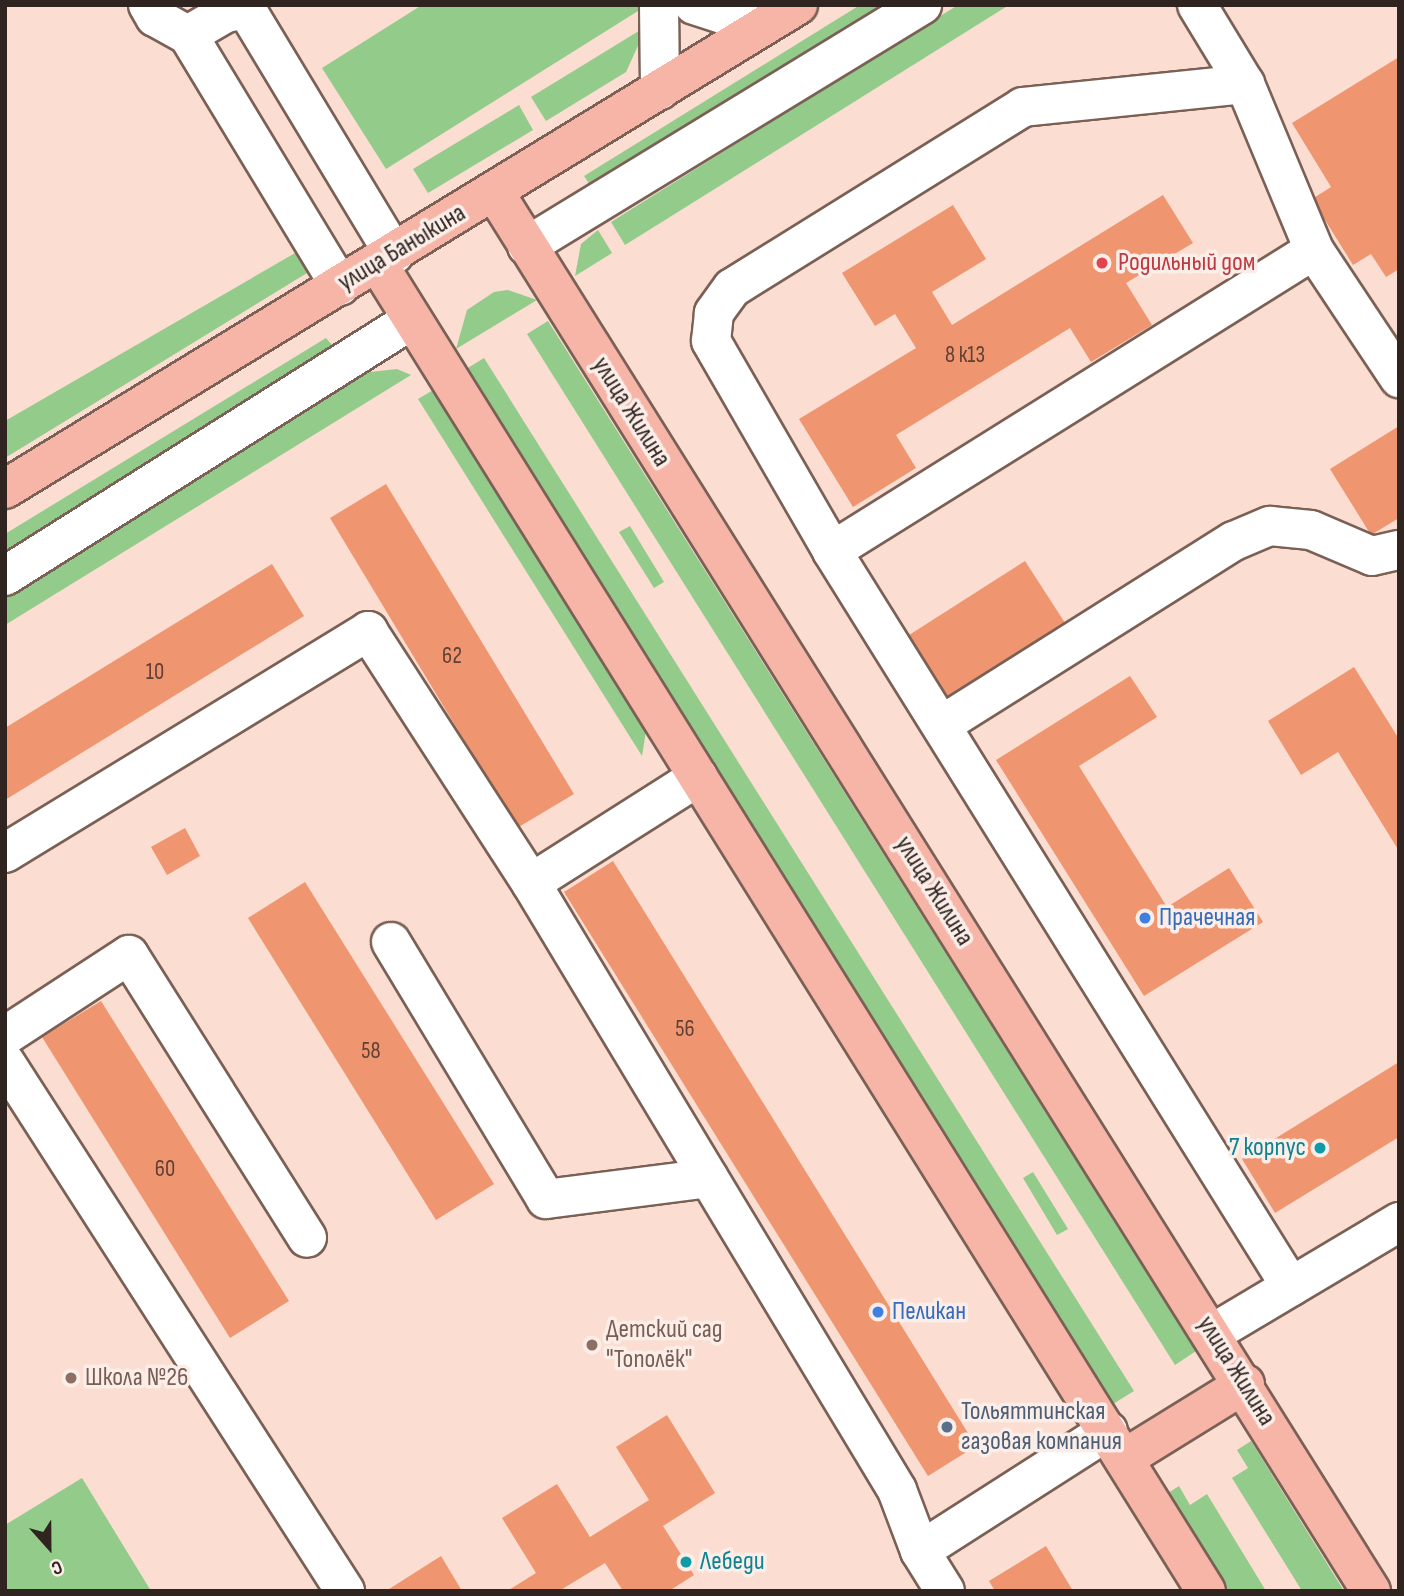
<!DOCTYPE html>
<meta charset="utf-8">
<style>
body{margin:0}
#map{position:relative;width:1404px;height:1596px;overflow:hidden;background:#fbddd1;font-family:"Sofia Sans Condensed",sans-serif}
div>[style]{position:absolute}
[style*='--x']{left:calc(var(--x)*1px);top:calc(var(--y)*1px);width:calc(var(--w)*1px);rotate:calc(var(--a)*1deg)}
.green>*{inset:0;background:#93cb8a}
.building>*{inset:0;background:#ef9570}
.roads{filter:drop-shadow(2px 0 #7a6055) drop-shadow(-2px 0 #7a6055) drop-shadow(0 2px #7a6055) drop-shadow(0 -2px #7a6055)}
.minor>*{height:38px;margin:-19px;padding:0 19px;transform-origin:19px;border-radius:19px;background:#fff}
.major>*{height:38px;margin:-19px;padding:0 19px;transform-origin:19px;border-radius:19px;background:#f6b5a7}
.dots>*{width:19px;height:19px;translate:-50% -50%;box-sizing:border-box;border:4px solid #fbeee9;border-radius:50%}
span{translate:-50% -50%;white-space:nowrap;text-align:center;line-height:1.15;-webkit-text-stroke:7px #fbeee9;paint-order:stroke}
.number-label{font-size:23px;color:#5f4034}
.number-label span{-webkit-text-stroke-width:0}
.street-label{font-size:26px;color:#2f2420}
.health-label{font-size:26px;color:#be3a42}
.left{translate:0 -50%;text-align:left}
.shop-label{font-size:26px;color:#366cbe}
.culture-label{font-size:26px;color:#0d838f}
.right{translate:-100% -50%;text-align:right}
.education-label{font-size:26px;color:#785e54}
.service-label{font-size:26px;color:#4e5e75}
.frame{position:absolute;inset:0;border:7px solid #2f2420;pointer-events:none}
.north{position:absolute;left:14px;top:1512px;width:70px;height:70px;-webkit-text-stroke:5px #fbeee9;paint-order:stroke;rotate:159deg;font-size:19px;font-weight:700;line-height:28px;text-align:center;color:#2f2420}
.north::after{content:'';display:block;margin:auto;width:24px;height:32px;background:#2f2420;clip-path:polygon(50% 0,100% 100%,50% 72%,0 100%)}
</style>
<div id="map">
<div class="green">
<div style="clip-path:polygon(422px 5px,645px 5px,646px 6px,386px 169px,322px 68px)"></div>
<div style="clip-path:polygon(860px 5px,889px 5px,592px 188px,584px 176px)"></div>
<div style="clip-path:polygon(958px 5px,1009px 5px,625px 245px,611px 222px)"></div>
<div style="clip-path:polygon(647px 26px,626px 72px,546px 121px,531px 97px)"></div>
<div style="clip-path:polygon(519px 105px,533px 130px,428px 193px,413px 169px)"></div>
<div style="clip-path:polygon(598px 230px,612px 253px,575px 276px,581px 244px)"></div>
<div style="clip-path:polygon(302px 249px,307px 273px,5px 458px,5px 421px)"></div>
<div style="clip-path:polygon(508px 290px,537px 300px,456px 349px,467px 310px,494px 292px)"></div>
<div style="clip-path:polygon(548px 321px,1196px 1351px,1175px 1365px,527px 334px)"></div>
<div style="clip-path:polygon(326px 338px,333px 346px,327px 353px,5px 551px,5px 534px)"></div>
<div style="clip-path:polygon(484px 358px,1134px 1391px,1113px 1404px,463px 371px)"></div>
<div style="clip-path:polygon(397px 369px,411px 375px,5px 625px,5px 596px,361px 373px)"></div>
<div style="clip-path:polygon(435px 389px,647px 725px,642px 756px,418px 399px)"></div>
<div style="clip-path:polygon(630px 526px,664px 582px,654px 588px,619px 532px)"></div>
<div style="clip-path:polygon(1033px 1172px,1068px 1229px,1057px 1235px,1023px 1178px)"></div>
<div style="clip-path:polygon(1251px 1441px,1344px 1591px,1302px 1591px,1232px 1478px,1248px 1468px,1237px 1450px)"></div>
<div style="clip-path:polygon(82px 1478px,151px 1591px,5px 1591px,5px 1525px)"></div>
<div style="clip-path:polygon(1179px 1486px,1190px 1505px,1207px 1494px,1266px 1591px,1224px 1591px,1165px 1495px)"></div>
</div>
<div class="building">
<div style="clip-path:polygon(1399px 57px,1399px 269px,1386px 277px,1371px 254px,1353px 265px,1312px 199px,1331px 187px,1292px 123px)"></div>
<div style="clip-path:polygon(1163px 195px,1193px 243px,1126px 283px,1152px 325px,1091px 362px,1070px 328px,896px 435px,916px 468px,853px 507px,799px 419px,916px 348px,895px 314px,875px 326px,842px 273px,953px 205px,986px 259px,932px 292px,952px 325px)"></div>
<div style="clip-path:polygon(1399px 426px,1399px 518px,1371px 535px,1330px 469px)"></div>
<div style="clip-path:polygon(386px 484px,574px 794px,517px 828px,330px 518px)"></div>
<div style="clip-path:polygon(1025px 561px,1067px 626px,949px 703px,906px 637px)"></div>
<div style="clip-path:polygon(272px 564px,304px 616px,5px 800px,5px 728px)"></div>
<div style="clip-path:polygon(1354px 667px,1399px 739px,1399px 851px,1338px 752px,1301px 775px,1268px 721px)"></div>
<div style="clip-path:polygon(1130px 676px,1157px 717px,1079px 766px,1167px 907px,1229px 868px,1263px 922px,1144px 996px,996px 760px)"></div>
<div style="clip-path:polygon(185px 828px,200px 856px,167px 875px,151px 847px)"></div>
<div style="clip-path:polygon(613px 861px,976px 1446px,928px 1476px,564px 892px)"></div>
<div style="clip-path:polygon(305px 882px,494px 1184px,436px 1220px,248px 918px)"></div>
<div style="clip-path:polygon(101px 1001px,289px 1301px,230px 1338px,42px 1037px)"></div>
<div style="clip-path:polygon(1399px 1062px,1399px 1137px,1275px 1213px,1242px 1159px)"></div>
<div style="clip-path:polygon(667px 1415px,715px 1493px,663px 1526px,694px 1575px,669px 1591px,623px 1591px,605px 1563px,559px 1591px,507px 1591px,536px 1573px,502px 1518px,557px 1484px,590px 1537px,649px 1500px,616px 1447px)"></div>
<div style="clip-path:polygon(1046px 1546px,1073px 1591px,995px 1591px,989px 1581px)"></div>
<div style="clip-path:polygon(441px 1556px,462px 1591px,386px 1591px)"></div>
</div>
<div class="roads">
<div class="minor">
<div style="--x:148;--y:5;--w:14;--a:60"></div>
<div style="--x:155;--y:17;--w:38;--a:29"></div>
<div style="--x:659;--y:5;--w:85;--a:89.3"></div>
<div style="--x:694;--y:5;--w:71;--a:17.9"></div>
<div style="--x:1197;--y:5;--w:92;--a:58.7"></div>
<div style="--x:1245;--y:84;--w:180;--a:67.4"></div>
<div style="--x:1245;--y:84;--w:223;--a:174.1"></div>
<div style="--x:1023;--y:107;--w:343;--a:148.1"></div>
<div style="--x:732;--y:288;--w:31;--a:126"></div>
<div style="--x:714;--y:313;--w:28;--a:96"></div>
<div style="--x:711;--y:341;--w:242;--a:60"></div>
<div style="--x:832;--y:551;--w:867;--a:58.05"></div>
<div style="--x:527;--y:246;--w:463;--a:-31.4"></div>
<div style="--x:340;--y:286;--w:293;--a:-121.2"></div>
<div style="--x:188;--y:35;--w:44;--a:-30.1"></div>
<div style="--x:226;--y:13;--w:16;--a:-11"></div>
<div style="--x:242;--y:10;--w:11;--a:38"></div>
<div style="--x:251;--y:17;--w:277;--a:58.9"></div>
<div style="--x:832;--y:551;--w:568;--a:-31.98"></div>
<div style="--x:1314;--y:250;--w:154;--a:56.4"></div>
<div style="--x:5;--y:576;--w:481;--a:-32.2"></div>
<div style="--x:943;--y:724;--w:344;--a:-32.2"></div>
<div style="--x:1234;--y:541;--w:39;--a:-23"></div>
<div style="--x:1270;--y:526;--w:41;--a:5.6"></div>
<div style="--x:1311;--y:530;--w:66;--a:23.1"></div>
<div style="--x:1372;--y:556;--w:28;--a:-13"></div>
<div style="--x:5;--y:853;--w:426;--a:-31.4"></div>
<div style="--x:368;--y:631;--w:300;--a:57.1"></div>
<div style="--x:531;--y:883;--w:709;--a:58.91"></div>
<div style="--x:897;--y:1490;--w:65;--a:69.3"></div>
<div style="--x:920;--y:1551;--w:47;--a:58"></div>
<div style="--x:531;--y:883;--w:198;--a:-32.4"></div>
<div style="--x:391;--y:942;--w:300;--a:58.9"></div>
<div style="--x:546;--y:1199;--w:164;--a:-7.3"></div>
<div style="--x:5;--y:1036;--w:148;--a:-33.2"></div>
<div style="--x:129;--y:955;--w:334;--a:57.8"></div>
<div style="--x:5;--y:1062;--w:629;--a:57.27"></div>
<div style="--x:1213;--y:1333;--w:217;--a:-30.8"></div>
<div style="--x:920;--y:1551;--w:223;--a:-32.6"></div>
</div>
<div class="major">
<div style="--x:495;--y:193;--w:1650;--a:57.93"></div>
<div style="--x:378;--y:264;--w:1564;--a:58.04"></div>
<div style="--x:5;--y:489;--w:929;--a:-31.4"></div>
<div style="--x:1125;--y:1458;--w:141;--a:-31.7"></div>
</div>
</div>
<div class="dots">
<div style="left:1102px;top:263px;background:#e0444e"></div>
<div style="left:1145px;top:918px;background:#3f7fe0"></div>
<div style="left:1320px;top:1148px;background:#0f9aa8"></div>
<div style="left:878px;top:1312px;background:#3f7fe0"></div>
<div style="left:592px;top:1345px;background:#8d6e63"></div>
<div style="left:71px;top:1378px;background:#8d6e63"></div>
<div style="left:947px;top:1427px;background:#5c6f8a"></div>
<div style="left:686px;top:1562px;background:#0f9aa8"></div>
</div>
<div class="number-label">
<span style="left:965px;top:355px">8 к13</span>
<span style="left:452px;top:656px">62</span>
<span style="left:155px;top:672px">10</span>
<span style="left:685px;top:1029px">56</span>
<span style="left:371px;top:1051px">58</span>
<span style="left:165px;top:1169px">60</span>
</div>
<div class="street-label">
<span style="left:402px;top:248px;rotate:-31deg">улица Баныкина</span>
<span style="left:631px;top:412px;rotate:58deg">улица Жилина</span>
<span style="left:934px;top:891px;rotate:58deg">улица Жилина</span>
<span style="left:1236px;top:1371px;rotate:58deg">улица Жилина</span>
</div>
<div class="health-label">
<span class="left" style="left:1118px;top:263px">Родильный дом</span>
</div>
<div class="shop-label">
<span class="left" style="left:1159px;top:918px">Прачечная</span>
<span class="left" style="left:892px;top:1312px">Пеликан</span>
</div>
<div class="culture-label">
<span class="right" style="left:1306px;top:1148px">7 корпус</span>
<span class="left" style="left:700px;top:1562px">Лебеди</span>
</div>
<div class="education-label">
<span class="left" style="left:606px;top:1345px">Детский сад<br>"Тополёк"</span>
<span class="left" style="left:85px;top:1378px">Школа №26</span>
</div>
<div class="service-label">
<span class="left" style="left:961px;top:1427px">Тольяттинская<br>газовая компания</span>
</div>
<div class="frame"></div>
<div class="north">С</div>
</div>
